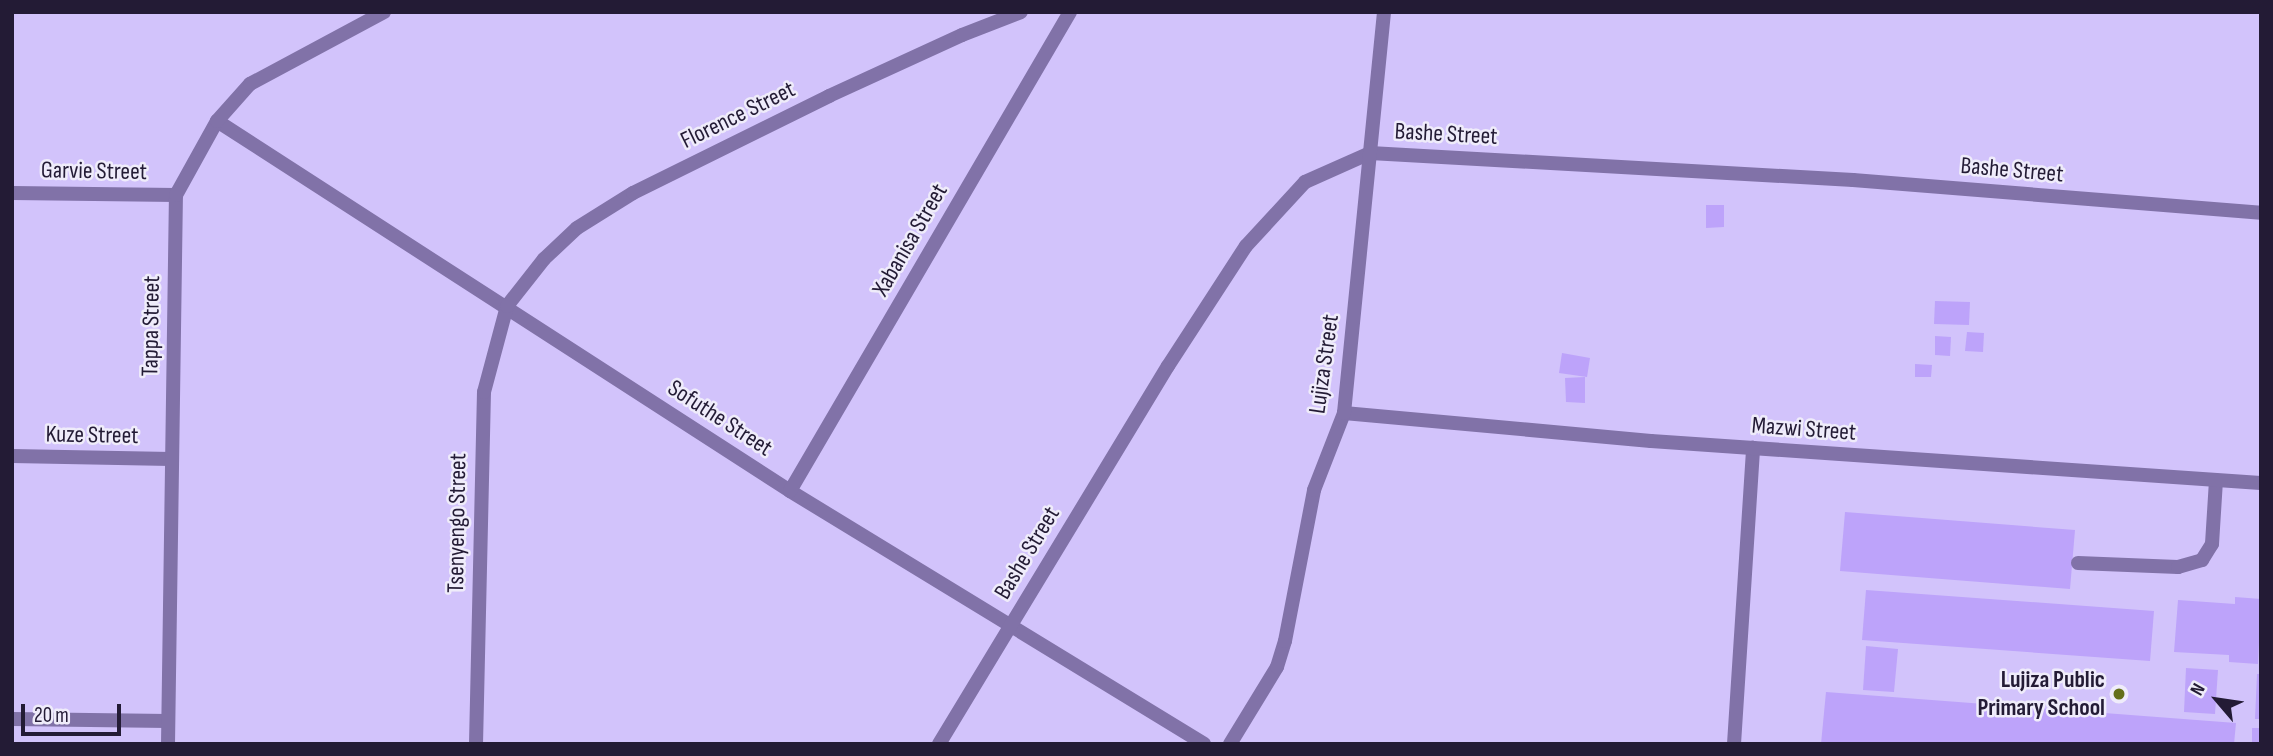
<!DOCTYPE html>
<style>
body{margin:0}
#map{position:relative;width:2273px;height:756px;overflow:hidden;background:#d2c3fb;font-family:"Sofia Sans Condensed",sans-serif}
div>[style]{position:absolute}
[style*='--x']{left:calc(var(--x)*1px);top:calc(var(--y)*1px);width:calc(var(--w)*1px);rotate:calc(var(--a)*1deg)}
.building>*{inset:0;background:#bda3fa}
.lane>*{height:14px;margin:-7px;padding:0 7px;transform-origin:7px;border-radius:7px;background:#8172a8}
.street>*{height:14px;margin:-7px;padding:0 7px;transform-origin:7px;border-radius:7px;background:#8172a8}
.dots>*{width:19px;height:19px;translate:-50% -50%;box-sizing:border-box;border:4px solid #efecfa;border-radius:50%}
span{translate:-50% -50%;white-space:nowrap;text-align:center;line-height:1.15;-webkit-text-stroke:5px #efecfa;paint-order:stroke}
.street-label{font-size:24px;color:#231b35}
.poi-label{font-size:24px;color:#231b35;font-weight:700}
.right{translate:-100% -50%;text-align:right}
.frame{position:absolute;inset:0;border:14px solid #231b35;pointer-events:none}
.north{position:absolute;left:2182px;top:665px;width:70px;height:70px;-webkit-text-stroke:5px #efecfa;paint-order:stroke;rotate:299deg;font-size:19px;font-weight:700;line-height:28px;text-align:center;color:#231b35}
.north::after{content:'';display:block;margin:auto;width:24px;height:32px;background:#231b35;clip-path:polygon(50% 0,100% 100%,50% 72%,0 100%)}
.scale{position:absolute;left:21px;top:704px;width:100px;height:32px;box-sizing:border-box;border:4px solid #231b35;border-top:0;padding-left:9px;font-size:21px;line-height:24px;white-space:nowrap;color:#231b35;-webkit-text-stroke:5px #efecfa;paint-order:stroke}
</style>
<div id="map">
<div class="building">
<div style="clip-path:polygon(1706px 205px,1724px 205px,1724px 227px,1706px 228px)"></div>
<div style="clip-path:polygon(1935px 301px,1970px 302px,1969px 325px,1934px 324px)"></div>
<div style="clip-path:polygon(1967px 332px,1984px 333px,1983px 352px,1965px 351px)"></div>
<div style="clip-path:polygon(1935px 336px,1951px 337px,1950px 356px,1935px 355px)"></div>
<div style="clip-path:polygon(1562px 353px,1590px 358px,1587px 377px,1559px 373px)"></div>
<div style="clip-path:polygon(1915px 364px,1932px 365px,1931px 377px,1915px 377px)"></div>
<div style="clip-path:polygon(1585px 377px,1585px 403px,1566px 402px,1565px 378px)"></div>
<div style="clip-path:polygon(1845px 512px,2075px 530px,2070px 589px,1840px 571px)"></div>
<div style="clip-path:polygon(1866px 590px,2154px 611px,2150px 661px,1862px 640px)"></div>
<div style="clip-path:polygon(2235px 597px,2261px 599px,2258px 664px,2229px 662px,2229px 655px,2174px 652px,2178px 600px,2235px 604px)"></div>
<div style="clip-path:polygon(1866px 646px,1898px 649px,1894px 692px,1863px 690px)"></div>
<div style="clip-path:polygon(2186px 668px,2218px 670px,2215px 714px,2184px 712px)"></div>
<div style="clip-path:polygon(2257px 674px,2261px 674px,2261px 719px,2255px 719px)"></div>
<div style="clip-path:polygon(1826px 692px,2236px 723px,2234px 744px,1821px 744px)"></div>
<div style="clip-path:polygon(2252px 728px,2261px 728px,2261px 744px,2252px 744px)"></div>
</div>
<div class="lane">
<div style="--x:2078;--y:563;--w:100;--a:2.3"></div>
<div style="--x:2178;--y:567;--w:25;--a:-16"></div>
<div style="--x:2202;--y:560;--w:19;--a:-58"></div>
<div style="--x:2212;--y:544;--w:64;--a:-86.4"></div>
<div style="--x:1734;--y:744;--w:297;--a:-86.3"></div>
</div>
<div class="street">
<div style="--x:217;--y:121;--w:682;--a:32.85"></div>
<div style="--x:790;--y:491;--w:485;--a:31.4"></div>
<div style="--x:12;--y:193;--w:164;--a:0.7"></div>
<div style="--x:1344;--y:413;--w:308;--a:5.2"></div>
<div style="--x:1651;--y:441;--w:611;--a:3.94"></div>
<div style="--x:12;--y:456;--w:159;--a:1.1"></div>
<div style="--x:790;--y:491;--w:555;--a:-59.69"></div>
<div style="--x:12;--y:719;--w:156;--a:0.7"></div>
<div style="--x:168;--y:744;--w:549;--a:-89.17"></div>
<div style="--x:176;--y:195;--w:85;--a:-61"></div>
<div style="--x:217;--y:121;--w:50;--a:-48.3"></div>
<div style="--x:250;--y:84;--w:152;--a:-28.2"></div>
<div style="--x:476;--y:744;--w:352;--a:-88.7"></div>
<div style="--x:484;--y:392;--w:89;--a:-75"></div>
<div style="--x:507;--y:306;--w:60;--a:-51.8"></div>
<div style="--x:544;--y:259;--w:45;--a:-43.2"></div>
<div style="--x:577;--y:228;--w:66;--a:-32"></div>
<div style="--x:633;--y:193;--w:219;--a:-26.3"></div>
<div style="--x:829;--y:96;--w:146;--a:-24.6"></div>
<div style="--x:962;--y:35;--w:63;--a:-21.3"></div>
<div style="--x:939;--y:744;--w:442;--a:-58.8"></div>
<div style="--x:1168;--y:366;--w:143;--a:-57"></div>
<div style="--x:1246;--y:246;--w:87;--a:-47.3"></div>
<div style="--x:1305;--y:182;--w:71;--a:-24"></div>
<div style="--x:1370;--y:153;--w:484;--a:3.2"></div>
<div style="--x:1853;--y:180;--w:409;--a:4.6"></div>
<div style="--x:1230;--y:744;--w:90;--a:-58.6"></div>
<div style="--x:1277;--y:667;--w:27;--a:-73"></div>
<div style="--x:1285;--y:641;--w:154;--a:-79.1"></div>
<div style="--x:1314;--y:490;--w:83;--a:-68.7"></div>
<div style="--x:1344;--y:413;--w:403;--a:-84.3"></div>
</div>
<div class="dots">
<div style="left:2119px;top:694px;background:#647019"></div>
</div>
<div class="street-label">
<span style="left:738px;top:115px;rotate:-26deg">Florence Street</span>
<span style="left:1446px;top:134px;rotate:3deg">Bashe Street</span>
<span style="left:2012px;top:170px;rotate:5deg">Bashe Street</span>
<span style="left:94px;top:171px;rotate:1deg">Garvie Street</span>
<span style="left:910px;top:240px;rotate:-60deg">Xabanisa Street</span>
<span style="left:151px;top:326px;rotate:-89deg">Tappa Street</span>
<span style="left:1324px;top:364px;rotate:-82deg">Lujiza Street</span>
<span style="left:720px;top:418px;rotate:33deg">Sofuthe Street</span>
<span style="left:1804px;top:429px;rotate:4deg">Mazwi Street</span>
<span style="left:92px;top:435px;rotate:1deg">Kuze Street</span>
<span style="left:457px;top:523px;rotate:-89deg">Tsenyengo Street</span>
<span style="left:1027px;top:553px;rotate:-59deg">Bashe Street</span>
</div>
<div class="poi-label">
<span class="right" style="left:2105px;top:694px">Lujiza Public<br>Primary School</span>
</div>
<div class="frame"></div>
<div class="north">N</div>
<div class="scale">20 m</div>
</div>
